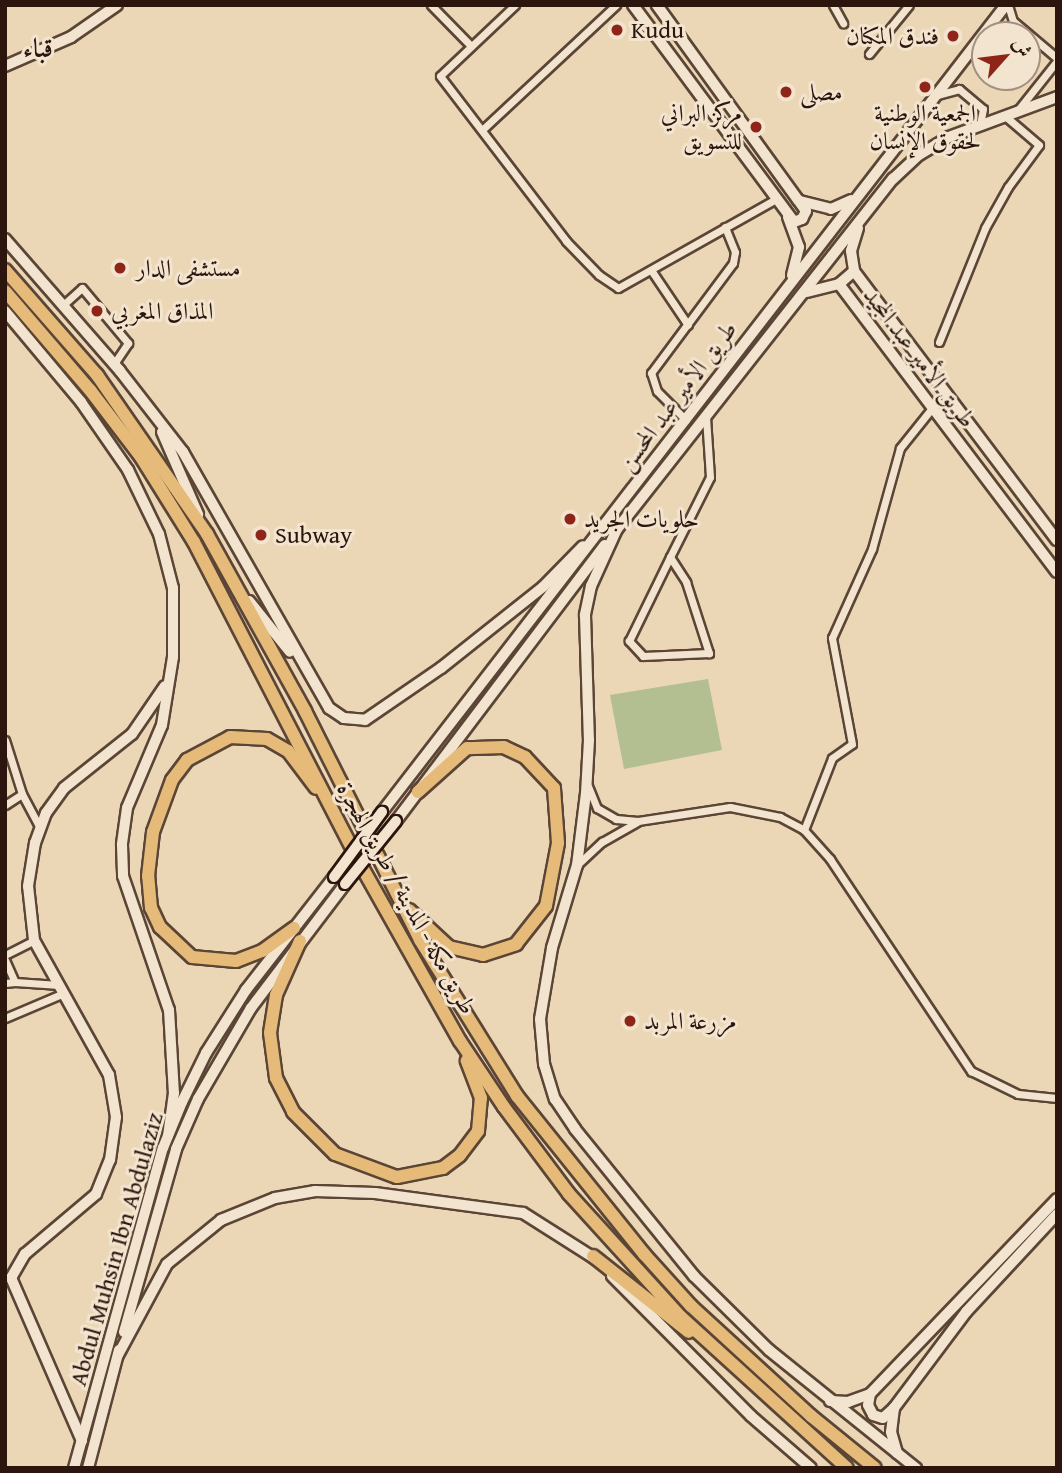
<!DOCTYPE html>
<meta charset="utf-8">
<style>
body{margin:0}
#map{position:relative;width:1062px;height:1473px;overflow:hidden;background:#ebd6b5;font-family:"Gentium Book Plus",Amiri,serif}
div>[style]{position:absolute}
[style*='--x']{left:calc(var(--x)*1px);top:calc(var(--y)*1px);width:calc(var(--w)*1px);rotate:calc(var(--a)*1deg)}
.green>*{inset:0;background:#b3be91}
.roads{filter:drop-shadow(2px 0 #5b4536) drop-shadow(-2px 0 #5b4536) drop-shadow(0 2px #5b4536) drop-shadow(0 -2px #5b4536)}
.street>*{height:7px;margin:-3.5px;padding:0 3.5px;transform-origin:3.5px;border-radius:3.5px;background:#f2e4cf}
.secondary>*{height:10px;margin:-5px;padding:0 5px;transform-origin:5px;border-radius:5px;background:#f2e4cf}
.highway>*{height:12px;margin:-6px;padding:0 6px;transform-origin:6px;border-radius:6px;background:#e6bb7a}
.bridges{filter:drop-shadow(2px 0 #2b150c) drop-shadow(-2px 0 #2b150c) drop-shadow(0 2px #2b150c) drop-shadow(0 -2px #2b150c)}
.secondary-bridge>*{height:10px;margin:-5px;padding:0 5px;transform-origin:5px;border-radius:5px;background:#f2e4cf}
.dots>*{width:19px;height:19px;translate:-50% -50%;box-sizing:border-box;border:4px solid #f2e4cf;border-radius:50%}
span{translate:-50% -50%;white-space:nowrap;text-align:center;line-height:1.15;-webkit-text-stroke:6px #f2e4cf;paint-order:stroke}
.poi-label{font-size:24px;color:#2b150c}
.left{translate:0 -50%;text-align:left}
.right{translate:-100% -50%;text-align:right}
.street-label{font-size:24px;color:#2b150c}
.neighbourhood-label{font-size:26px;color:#2b150c;font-weight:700}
.frame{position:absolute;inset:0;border:7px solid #2b150c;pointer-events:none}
.north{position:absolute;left:971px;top:21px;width:70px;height:70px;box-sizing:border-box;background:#f2e4cf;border:2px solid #a29181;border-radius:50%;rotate:62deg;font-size:19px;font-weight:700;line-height:28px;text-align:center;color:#2b150c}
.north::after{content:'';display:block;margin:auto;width:24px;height:32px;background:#8f2418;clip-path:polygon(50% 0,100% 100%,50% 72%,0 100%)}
</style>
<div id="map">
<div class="green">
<div style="clip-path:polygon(708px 679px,722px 750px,624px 769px,610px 695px)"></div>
</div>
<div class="roads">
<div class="street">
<div style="--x:431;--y:5;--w:57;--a:45.7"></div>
<div style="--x:515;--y:5;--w:103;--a:136.6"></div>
<div style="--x:440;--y:76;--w:208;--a:52.6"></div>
<div style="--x:566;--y:241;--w:47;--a:45.9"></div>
<div style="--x:599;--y:275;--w:23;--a:34"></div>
<div style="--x:618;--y:288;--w:181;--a:-29.4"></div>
<div style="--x:833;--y:5;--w:21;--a:61"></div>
<div style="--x:1008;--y:5;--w:17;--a:73"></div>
<div style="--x:1013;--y:21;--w:57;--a:40.1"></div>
<div style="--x:869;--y:54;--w:63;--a:-50.8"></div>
<div style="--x:937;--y:95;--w:23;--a:-15"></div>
<div style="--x:959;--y:89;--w:31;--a:40"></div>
<div style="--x:983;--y:109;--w:16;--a:101"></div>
<div style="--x:1018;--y:110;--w:63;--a:-51.5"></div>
<div style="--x:483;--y:129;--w:182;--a:-43"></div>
<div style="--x:651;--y:270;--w:66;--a:56.1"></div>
<div style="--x:63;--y:305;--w:25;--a:-42"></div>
<div style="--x:82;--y:288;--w:72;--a:50.1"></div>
<div style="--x:128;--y:343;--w:25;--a:124"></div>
<div style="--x:939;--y:342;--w:123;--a:-68"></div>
<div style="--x:985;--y:228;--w:47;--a:-60.7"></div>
<div style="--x:1008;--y:187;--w:52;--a:-53.6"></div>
<div style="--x:1039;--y:145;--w:45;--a:-139.5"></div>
<div style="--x:686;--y:420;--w:41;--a:-135"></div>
<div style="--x:657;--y:391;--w:19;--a:-108"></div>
<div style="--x:651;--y:373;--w:137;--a:-53.3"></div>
<div style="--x:733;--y:263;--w:11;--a:-80"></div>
<div style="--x:735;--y:252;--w:27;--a:-112"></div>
<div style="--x:670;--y:557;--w:30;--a:57"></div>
<div style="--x:686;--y:582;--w:75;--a:72.1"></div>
<div style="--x:709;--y:653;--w:66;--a:177.4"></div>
<div style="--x:643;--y:656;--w:21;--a:-133"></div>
<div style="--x:629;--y:641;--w:93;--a:-64"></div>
<div style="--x:670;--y:557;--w:89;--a:-63.4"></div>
<div style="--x:710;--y:477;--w:61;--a:-93.8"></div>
<div style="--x:5;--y:740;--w:57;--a:72.5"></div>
<div style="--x:22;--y:794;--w:38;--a:62"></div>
<div style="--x:588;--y:786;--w:24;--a:68"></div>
<div style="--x:597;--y:808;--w:22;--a:30"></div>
<div style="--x:616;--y:819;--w:22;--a:5"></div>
<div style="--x:638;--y:821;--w:93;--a:-8.7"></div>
<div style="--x:730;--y:807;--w:51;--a:11.3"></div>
<div style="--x:780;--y:817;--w:27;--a:28"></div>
<div style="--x:804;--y:830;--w:39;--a:48"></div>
<div style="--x:830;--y:859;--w:255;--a:56.4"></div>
<div style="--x:971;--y:1071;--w:52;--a:26.1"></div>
<div style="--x:1018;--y:1094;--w:39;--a:6"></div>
<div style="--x:5;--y:805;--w:20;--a:-33"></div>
<div style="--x:804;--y:830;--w:77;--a:-68.7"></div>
<div style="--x:832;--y:758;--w:24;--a:-35"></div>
<div style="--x:852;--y:744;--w:108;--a:-100.7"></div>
<div style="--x:832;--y:638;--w:98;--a:-65.8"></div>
<div style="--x:872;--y:549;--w:105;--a:-74.5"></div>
<div style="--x:900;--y:448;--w:51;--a:-51.3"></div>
<div style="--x:577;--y:865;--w:34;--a:-43"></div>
<div style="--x:602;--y:842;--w:40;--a:-29.7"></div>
<div style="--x:5;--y:955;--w:33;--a:-27"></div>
<div style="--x:5;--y:960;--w:24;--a:66"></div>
<div style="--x:15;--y:982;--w:10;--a:174"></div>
<div style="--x:15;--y:982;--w:44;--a:3.9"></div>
<div style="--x:5;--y:1018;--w:64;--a:-23"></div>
</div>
<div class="secondary">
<div style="--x:633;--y:5;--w:270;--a:53.4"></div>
<div style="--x:794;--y:222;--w:9;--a:-21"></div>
<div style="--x:802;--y:219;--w:9;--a:-63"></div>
<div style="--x:806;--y:211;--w:14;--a:-126"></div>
<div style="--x:798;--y:200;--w:241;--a:-125.9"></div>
<div style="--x:5;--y:66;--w:72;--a:-23.7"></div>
<div style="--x:71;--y:37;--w:56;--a:-34.8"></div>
<div style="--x:800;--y:201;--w:32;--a:14"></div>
<div style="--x:831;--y:209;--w:22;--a:-24"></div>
<div style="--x:788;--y:217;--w:32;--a:70"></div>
<div style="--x:799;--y:247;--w:29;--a:104"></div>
<div style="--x:858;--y:228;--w:24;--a:107"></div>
<div style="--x:851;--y:251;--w:20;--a:81"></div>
<div style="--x:854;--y:271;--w:337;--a:53"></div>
<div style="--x:5;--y:239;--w:175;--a:48.9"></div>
<div style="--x:120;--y:371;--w:103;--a:52.1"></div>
<div style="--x:183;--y:452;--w:295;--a:60.3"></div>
<div style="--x:329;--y:708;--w:18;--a:34"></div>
<div style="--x:344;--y:718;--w:21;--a:5"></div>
<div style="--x:365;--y:720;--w:92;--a:-34.4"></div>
<div style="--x:441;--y:668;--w:130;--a:-38.5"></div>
<div style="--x:543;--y:587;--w:57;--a:-45.7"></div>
<div style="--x:854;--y:271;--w:20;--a:139"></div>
<div style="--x:839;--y:284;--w:361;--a:52.9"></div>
<div style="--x:807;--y:292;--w:33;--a:-14"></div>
<div style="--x:5;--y:311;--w:119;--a:50.1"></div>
<div style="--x:81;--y:402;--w:83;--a:55.3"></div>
<div style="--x:128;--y:470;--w:71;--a:64.2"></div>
<div style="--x:159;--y:534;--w:56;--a:75.5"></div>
<div style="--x:173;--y:588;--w:69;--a:90"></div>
<div style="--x:173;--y:657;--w:69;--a:99.2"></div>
<div style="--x:162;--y:725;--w:90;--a:112.9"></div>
<div style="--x:127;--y:808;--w:37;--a:98"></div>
<div style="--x:122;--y:845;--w:31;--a:88"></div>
<div style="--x:123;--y:876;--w:142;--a:71.1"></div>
<div style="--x:169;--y:1010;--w:83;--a:86.6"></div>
<div style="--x:174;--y:1093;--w:43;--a:97.9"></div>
<div style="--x:162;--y:432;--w:90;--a:66.3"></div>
<div style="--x:617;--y:529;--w:63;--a:114.5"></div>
<div style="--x:591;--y:586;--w:30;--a:102"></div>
<div style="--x:585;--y:615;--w:125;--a:88.2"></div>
<div style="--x:589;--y:740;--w:53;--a:93.2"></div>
<div style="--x:586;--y:793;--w:73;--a:97.1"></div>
<div style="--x:577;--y:865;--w:87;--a:106.8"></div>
<div style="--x:552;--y:948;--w:72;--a:99.6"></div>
<div style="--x:540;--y:1019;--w:45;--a:84.9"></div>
<div style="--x:544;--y:1064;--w:37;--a:73"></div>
<div style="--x:555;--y:1099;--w:36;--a:56"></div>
<div style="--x:575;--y:1129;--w:189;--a:51"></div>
<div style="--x:694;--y:1276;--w:105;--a:44.6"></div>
<div style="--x:769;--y:1350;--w:189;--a:38.8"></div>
<div style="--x:614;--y:533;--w:451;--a:-51.8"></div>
<div style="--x:893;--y:179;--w:35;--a:-43"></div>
<div style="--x:919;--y:155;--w:35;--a:-31"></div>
<div style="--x:949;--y:137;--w:115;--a:-20.3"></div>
<div style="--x:249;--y:601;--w:65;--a:51.2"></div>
<div style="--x:382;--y:812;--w:1020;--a:-52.29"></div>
<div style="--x:396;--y:821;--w:346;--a:-52.9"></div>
<div style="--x:1057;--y:1199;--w:270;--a:133.8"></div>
<div style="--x:870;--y:1394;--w:11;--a:100"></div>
<div style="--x:868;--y:1405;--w:11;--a:63"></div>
<div style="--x:873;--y:1415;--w:10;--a:17"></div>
<div style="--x:883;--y:1418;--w:15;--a:-42"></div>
<div style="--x:894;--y:1408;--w:120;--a:-53.1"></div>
<div style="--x:966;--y:1312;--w:134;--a:-47.1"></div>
<div style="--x:612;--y:1276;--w:197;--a:45.2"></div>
<div style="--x:751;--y:1416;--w:79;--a:40.9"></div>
<div style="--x:124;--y:1332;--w:190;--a:-74.1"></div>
<div style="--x:176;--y:1149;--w:55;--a:-66.3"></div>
<div style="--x:198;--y:1099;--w:105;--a:-59.8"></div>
<div style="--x:251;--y:1008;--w:156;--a:-52.8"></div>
<div style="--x:118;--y:1355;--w:103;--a:-61.7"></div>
<div style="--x:167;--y:1264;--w:70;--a:-39.2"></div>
<div style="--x:221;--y:1220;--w:58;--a:-22.2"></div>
<div style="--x:275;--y:1198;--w:41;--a:-9.9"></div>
<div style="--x:315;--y:1191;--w:60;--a:1.9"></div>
<div style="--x:375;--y:1193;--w:149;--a:7.7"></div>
<div style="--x:523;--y:1213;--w:88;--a:32.4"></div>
<div style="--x:830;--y:1401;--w:18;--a:3"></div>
<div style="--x:848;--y:1402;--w:23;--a:-20"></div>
<div style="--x:894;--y:1408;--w:24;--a:97"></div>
<div style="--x:891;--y:1432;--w:22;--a:74"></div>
<div style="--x:82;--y:1441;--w:178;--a:-113.5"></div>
<div style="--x:11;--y:1278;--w:28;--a:-60"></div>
<div style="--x:25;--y:1254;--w:93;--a:-40.2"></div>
<div style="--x:96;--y:1194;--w:37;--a:-68"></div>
<div style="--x:110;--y:1160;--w:43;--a:-82.1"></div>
<div style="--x:116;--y:1117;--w:43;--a:-99.5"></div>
<div style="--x:109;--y:1075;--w:154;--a:-119.1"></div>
<div style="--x:34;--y:940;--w:54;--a:-96.3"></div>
<div style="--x:28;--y:886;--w:44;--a:-80.8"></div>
<div style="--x:35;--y:843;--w:32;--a:-70"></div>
<div style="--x:46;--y:813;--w:31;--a:-54"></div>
<div style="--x:64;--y:788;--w:87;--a:-38.5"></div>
<div style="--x:132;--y:734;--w:58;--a:-55.5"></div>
<div style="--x:74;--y:1468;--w:332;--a:-74.5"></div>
<div style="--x:163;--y:1148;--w:50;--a:-67.6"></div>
<div style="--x:182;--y:1102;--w:55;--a:-63.9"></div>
<div style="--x:206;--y:1053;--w:75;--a:-57.6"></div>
<div style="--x:246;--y:990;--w:143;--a:-52.1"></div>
<div style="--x:88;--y:1468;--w:122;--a:-75.3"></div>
</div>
<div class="highway">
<div style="--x:5;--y:270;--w:140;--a:48.8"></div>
<div style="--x:97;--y:375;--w:193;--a:55.3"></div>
<div style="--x:207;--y:534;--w:202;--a:61"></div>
<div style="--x:305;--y:711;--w:256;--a:63.3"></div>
<div style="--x:420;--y:940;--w:184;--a:58.1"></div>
<div style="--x:517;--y:1096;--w:203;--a:51.2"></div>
<div style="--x:644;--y:1254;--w:70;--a:47.9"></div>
<div style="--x:691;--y:1306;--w:163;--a:42.5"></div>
<div style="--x:811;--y:1416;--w:82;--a:39.1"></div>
<div style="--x:5;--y:291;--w:130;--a:49.4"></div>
<div style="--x:90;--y:390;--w:84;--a:52.7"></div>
<div style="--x:141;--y:457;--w:100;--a:58.1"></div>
<div style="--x:194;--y:542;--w:360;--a:62.7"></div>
<div style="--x:359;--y:862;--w:206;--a:60.6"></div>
<div style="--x:460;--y:1041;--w:79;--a:56.3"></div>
<div style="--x:504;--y:1107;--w:109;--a:53.2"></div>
<div style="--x:569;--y:1194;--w:166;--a:47.7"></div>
<div style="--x:681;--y:1317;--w:224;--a:42.3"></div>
<div style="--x:409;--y:910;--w:54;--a:42.8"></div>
<div style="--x:449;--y:947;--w:35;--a:13"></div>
<div style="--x:483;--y:955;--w:35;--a:-18"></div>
<div style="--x:516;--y:944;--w:48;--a:-51.7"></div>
<div style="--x:546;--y:906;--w:64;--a:-79.2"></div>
<div style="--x:558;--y:843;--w:55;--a:-94.2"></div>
<div style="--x:554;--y:788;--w:42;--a:-133.1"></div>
<div style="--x:525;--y:757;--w:23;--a:-155"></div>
<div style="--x:504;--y:747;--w:37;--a:178"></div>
<div style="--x:467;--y:748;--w:66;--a:138.1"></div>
<div style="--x:294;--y:928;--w:39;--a:144"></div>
<div style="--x:262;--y:951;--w:28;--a:159"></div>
<div style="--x:236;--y:961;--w:44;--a:-174.8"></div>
<div style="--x:192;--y:957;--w:44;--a:-136.8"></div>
<div style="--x:160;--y:927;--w:21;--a:-115"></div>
<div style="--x:151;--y:908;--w:32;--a:-95"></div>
<div style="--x:148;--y:876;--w:44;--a:-83.5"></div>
<div style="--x:153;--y:832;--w:55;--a:-69.9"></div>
<div style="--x:172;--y:780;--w:25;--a:-53"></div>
<div style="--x:187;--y:760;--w:49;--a:-28.1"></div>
<div style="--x:230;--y:737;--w:37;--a:3"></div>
<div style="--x:267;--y:739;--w:24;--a:30"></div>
<div style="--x:288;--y:751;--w:46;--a:52.9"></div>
<div style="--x:300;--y:941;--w:59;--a:114"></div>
<div style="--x:276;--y:995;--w:38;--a:99"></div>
<div style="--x:270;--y:1033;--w:45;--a:82.4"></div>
<div style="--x:276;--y:1078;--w:38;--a:63"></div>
<div style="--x:293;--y:1112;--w:59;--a:45"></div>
<div style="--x:335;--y:1154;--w:66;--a:20.4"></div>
<div style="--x:397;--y:1177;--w:47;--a:-11.1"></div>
<div style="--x:443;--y:1168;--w:21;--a:-37"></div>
<div style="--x:460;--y:1155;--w:30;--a:-53"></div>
<div style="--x:478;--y:1131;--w:33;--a:-85"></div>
<div style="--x:481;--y:1098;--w:40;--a:-111"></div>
<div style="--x:593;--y:1256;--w:122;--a:38.4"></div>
</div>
</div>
<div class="bridges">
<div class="secondary-bridge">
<div style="--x:334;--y:877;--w:81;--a:-53.6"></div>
<div style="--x:345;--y:884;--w:81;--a:-51"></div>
</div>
</div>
<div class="dots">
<div style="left:617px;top:30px;background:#8f2418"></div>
<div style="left:953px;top:36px;background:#8f2418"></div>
<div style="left:925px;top:87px;background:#8f2418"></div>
<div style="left:786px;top:92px;background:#8f2418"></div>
<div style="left:756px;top:127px;background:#8f2418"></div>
<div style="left:120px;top:268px;background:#8f2418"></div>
<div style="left:97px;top:311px;background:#8f2418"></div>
<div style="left:570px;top:519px;background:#8f2418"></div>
<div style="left:261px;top:535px;background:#8f2418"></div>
<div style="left:630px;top:1021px;background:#8f2418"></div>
</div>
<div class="poi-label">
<span class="left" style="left:631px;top:30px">Kudu</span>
<span class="right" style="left:939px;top:36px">فندق المكنان</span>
<span class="left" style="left:800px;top:92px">مصلى</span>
<span class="right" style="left:742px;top:127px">مركز البراني<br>للتسويق</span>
<span style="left:925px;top:127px">الجمعية الوطنية<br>لحقوق الإنسان</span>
<span class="left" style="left:136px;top:268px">مستشفى الدار</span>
<span class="left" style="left:111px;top:311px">المذاق المغربي</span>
<span class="left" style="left:584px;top:519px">حلويات الجريد</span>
<span class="left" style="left:275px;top:535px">Subway</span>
<span class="left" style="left:644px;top:1021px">مزرعة المربد</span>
</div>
<div class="street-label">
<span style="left:920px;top:357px;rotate:53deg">طريق الأمير عبد المجيد</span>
<span style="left:677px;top:396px;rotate:-53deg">طريق الأمير عبد المحسن</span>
<span style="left:407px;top:898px;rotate:61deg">طريق مكة - المدينة / طريق الهجرة</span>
<span style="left:116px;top:1249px;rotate:-74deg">Abdul Muhsin Ibn Abdulaziz</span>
</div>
<div class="neighbourhood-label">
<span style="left:38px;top:48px">قباء</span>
</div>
<div class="frame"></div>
<div class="north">ش</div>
</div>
